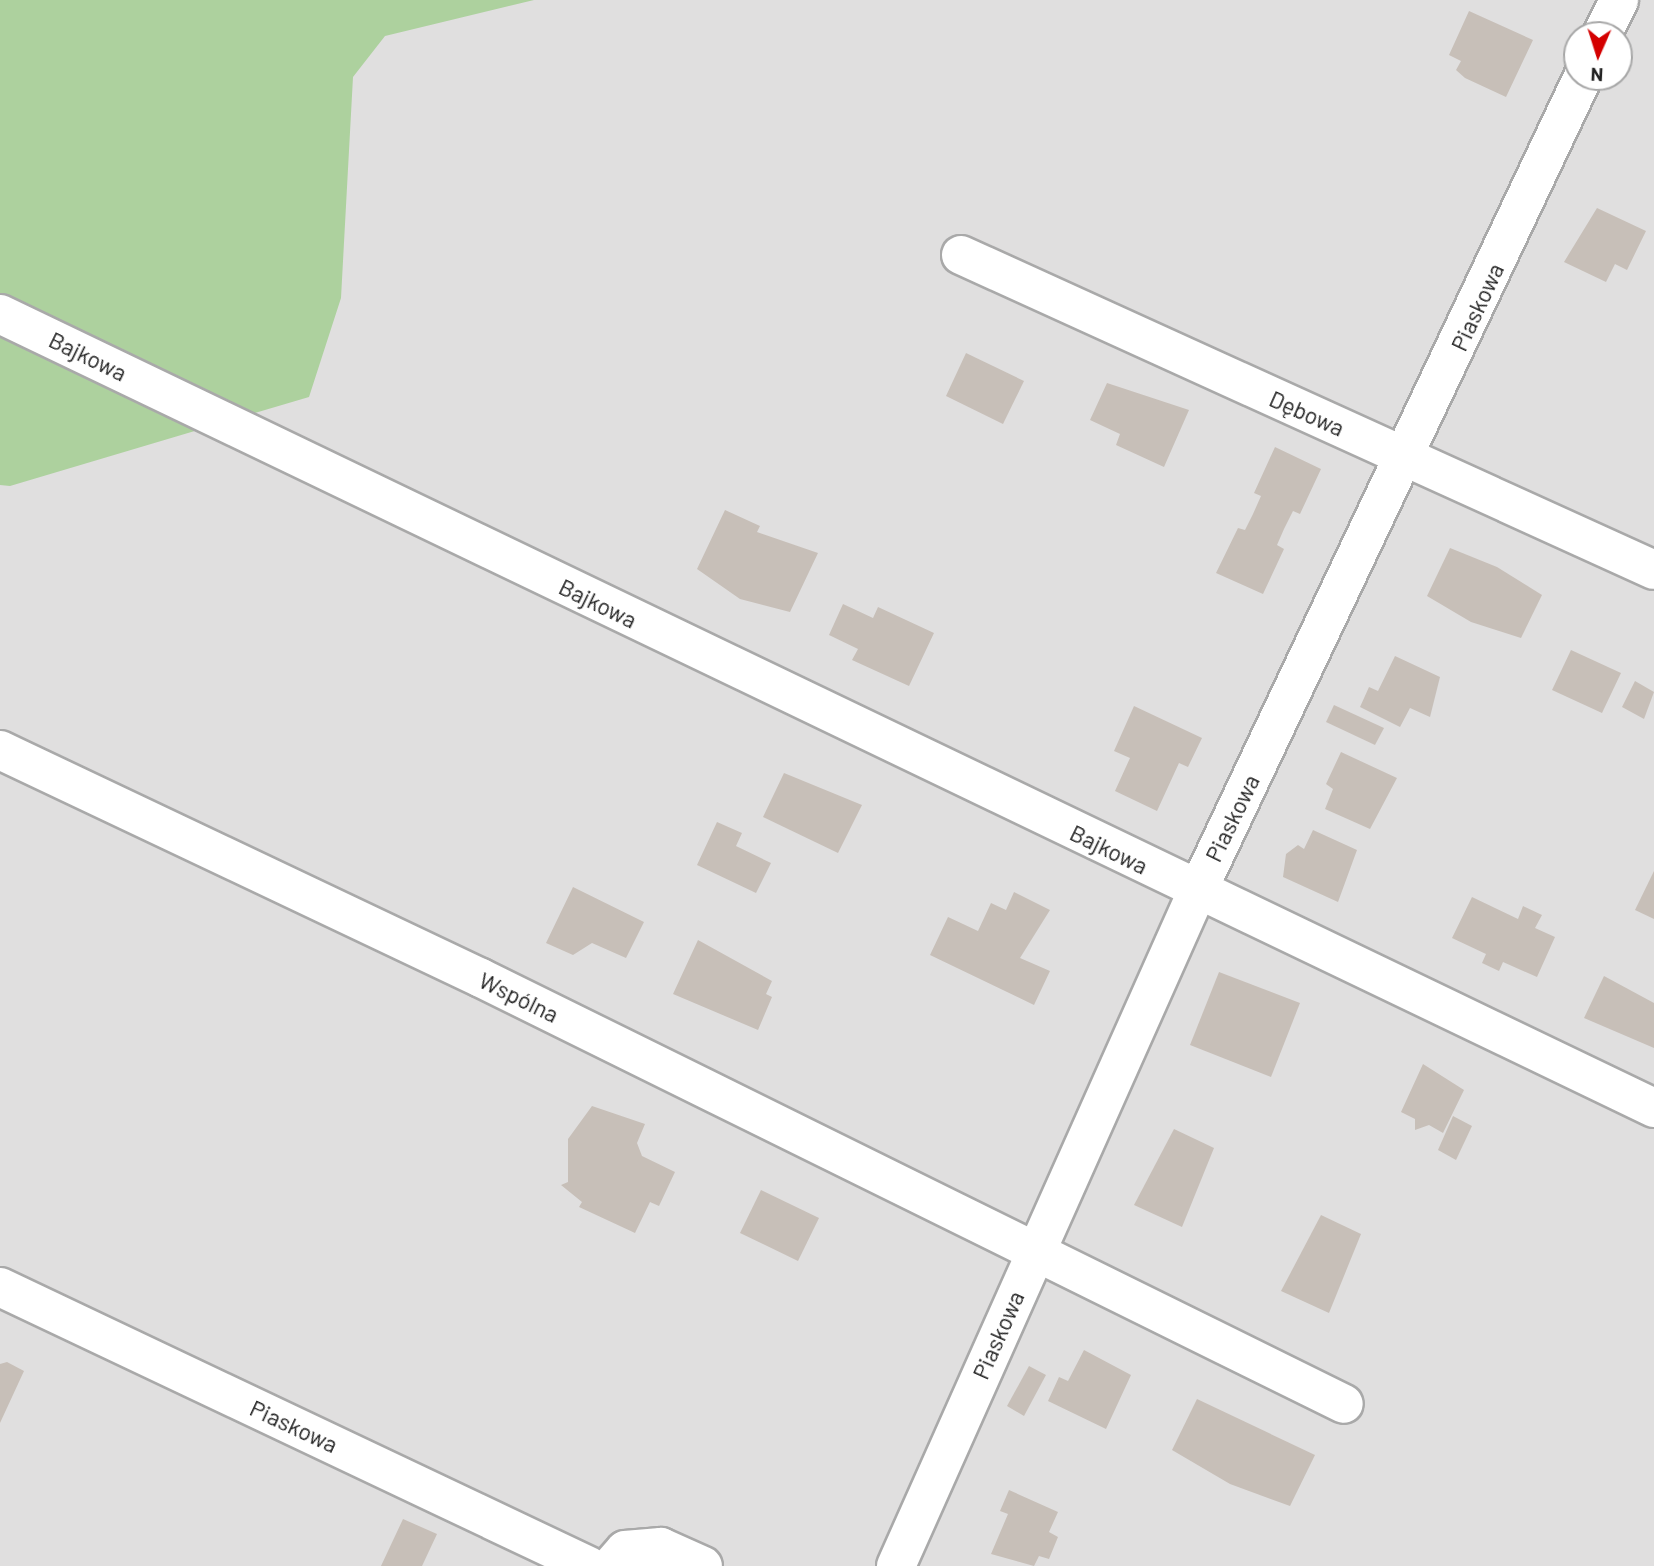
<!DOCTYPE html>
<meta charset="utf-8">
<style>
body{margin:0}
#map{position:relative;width:1654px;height:1566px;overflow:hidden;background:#f2efe9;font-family:Barlow,sans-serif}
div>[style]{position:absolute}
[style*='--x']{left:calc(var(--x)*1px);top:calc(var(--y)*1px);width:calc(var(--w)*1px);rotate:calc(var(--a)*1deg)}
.residential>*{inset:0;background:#e0dfdf}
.forest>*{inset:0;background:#add19e}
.building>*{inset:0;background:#c7bfb8}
.roads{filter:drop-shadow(2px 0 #a9a9a9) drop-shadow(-2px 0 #a9a9a9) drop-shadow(0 2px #a9a9a9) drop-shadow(0 -2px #a9a9a9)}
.minor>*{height:38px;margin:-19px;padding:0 19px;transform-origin:19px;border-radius:19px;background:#fff}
span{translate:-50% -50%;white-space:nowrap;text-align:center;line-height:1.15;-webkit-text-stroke:5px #fff;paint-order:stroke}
.street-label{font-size:23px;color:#222}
.north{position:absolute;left:1563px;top:21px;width:70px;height:70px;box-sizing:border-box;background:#fff;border:2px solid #a7a7a7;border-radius:50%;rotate:183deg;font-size:19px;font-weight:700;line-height:28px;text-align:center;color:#222}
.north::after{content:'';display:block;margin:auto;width:24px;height:32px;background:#d40000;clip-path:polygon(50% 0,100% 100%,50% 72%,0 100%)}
</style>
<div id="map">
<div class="residential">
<div style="clip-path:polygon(evenodd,0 0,1654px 0,1654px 1566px,0 1566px,0 0,1577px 35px,1619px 35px,1619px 77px,1577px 77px,1577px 35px)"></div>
</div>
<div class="forest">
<div style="clip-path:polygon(0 0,534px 0,385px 36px,353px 77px,341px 298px,309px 397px,10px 486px,0 485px)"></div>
</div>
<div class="building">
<div style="clip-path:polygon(1469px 11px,1533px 40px,1506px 97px,1465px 78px,1456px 70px,1461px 61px,1449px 55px)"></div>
<div style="clip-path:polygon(1597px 208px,1646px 231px,1627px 270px,1615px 264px,1606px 282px,1564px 262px)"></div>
<div style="clip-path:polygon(966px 353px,1024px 381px,1003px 424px,946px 396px)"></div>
<div style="clip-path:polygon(1107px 383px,1189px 410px,1164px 467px,1116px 445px,1120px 434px,1090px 420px)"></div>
<div style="clip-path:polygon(1275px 447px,1321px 469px,1300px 514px,1293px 511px,1284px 529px,1277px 545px,1284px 549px,1263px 594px,1216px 573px,1238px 528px,1245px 530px,1253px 514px,1261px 496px,1254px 493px)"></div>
<div style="clip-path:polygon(725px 510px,760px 526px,757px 532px,818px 553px,790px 612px,740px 599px,697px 569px)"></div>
<div style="clip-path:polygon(1450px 548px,1497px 567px,1542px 595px,1521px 638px,1471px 622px,1427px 596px)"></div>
<div style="clip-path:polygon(843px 604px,873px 618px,878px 607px,934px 633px,909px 686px,852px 660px,858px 649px,829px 635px)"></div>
<div style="clip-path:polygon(1571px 650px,1621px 673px,1602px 713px,1552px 690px)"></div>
<div style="clip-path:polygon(1395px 656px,1440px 677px,1430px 717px,1410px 708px,1400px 727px,1360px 707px,1369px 687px,1378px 691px)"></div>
<div style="clip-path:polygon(1635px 681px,1654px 692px,1644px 719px,1622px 707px)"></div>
<div style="clip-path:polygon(1334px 705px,1384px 728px,1375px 745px,1326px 722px)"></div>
<div style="clip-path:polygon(1134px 706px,1202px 738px,1188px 767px,1179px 763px,1157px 811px,1115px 791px,1130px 758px,1114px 751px)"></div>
<div style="clip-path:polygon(1341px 752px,1397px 778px,1370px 829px,1325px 809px,1333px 789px,1326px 784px)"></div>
<div style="clip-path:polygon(784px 773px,862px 805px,838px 853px,763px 817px)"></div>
<div style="clip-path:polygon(717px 822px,742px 833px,736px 846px,771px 863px,756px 893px,697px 865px)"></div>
<div style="clip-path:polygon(1313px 830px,1357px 850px,1338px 902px,1283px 877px,1286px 854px,1298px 845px,1304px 849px)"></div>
<div style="clip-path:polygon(1654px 871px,1654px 919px,1635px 910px)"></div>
<div style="clip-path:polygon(573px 887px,644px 922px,626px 958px,592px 943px,573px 955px,546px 943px)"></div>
<div style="clip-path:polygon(1014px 892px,1050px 910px,1020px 958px,1050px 971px,1034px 1005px,930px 955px,948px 917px,978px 931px,991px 903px,1006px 910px)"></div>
<div style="clip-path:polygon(1472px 897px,1518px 919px,1523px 906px,1542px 915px,1535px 928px,1555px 937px,1537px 977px,1503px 962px,1499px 971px,1482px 963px,1486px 954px,1452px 938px)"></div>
<div style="clip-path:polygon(698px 940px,772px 981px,766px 994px,772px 997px,758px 1030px,673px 994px)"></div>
<div style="clip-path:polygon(1219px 972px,1300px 1003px,1271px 1077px,1190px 1045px)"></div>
<div style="clip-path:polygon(1604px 976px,1654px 1003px,1654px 1048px,1584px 1018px)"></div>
<div style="clip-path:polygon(1423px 1064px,1464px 1090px,1443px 1133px,1429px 1125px,1415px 1130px,1415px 1119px,1401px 1112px)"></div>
<div style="clip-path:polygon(592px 1106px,645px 1124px,637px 1143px,642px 1156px,675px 1172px,659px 1206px,650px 1202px,635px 1233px,579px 1207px,582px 1202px,561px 1185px,568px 1182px,568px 1139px)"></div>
<div style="clip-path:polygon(1453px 1116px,1472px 1126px,1456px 1160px,1438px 1150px)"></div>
<div style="clip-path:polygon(1174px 1129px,1214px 1148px,1182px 1227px,1134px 1205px)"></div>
<div style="clip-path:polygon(761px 1190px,819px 1218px,798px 1261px,740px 1233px)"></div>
<div style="clip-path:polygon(1321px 1215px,1361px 1234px,1329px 1313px,1281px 1291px)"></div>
<div style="clip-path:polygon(1084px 1350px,1131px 1375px,1106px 1429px,1048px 1401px,1059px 1377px,1068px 1381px)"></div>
<div style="clip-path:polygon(7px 1362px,24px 1371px,0 1423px,0 1364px)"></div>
<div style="clip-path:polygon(1029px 1366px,1046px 1375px,1024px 1416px,1007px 1406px)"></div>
<div style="clip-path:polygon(1197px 1399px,1315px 1455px,1290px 1506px,1230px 1484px,1172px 1450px)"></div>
<div style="clip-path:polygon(1009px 1490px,1058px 1512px,1049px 1532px,1058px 1537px,1049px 1559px,1039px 1556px,1034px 1566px,991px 1554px,1008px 1514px,1000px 1511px)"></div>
<div style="clip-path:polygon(403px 1519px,437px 1534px,422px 1566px,381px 1566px)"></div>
</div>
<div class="roads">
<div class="minor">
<div style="--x:1602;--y:35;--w:39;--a:-64"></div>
<div style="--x:961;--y:255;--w:761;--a:24.44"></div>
<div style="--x:0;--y:314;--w:1835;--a:25.64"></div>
<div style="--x:0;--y:750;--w:532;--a:25.36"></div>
<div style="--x:481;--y:978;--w:962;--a:26.27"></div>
<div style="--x:0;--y:1287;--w:652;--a:25.35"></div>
<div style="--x:611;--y:1566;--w:21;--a:-49"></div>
<div style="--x:625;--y:1550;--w:36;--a:-5"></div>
<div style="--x:661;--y:1547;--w:46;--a:24.3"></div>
<div style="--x:896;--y:1566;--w:738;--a:-65.94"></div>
<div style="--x:1197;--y:892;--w:902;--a:-64.66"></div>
</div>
</div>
<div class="street-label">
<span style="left:1477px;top:307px;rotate:-65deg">Piaskowa</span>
<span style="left:88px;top:356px;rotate:26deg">Bajkowa</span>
<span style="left:1307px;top:413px;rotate:24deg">Dębowa</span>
<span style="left:598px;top:603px;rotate:26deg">Bajkowa</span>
<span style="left:1232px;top:818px;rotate:-64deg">Piaskowa</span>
<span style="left:1109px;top:849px;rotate:26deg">Bajkowa</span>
<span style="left:519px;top:997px;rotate:26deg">Wspólna</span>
<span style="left:998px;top:1335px;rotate:-66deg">Piaskowa</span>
<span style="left:294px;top:1426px;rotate:25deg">Piaskowa</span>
</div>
<div class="north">N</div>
</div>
